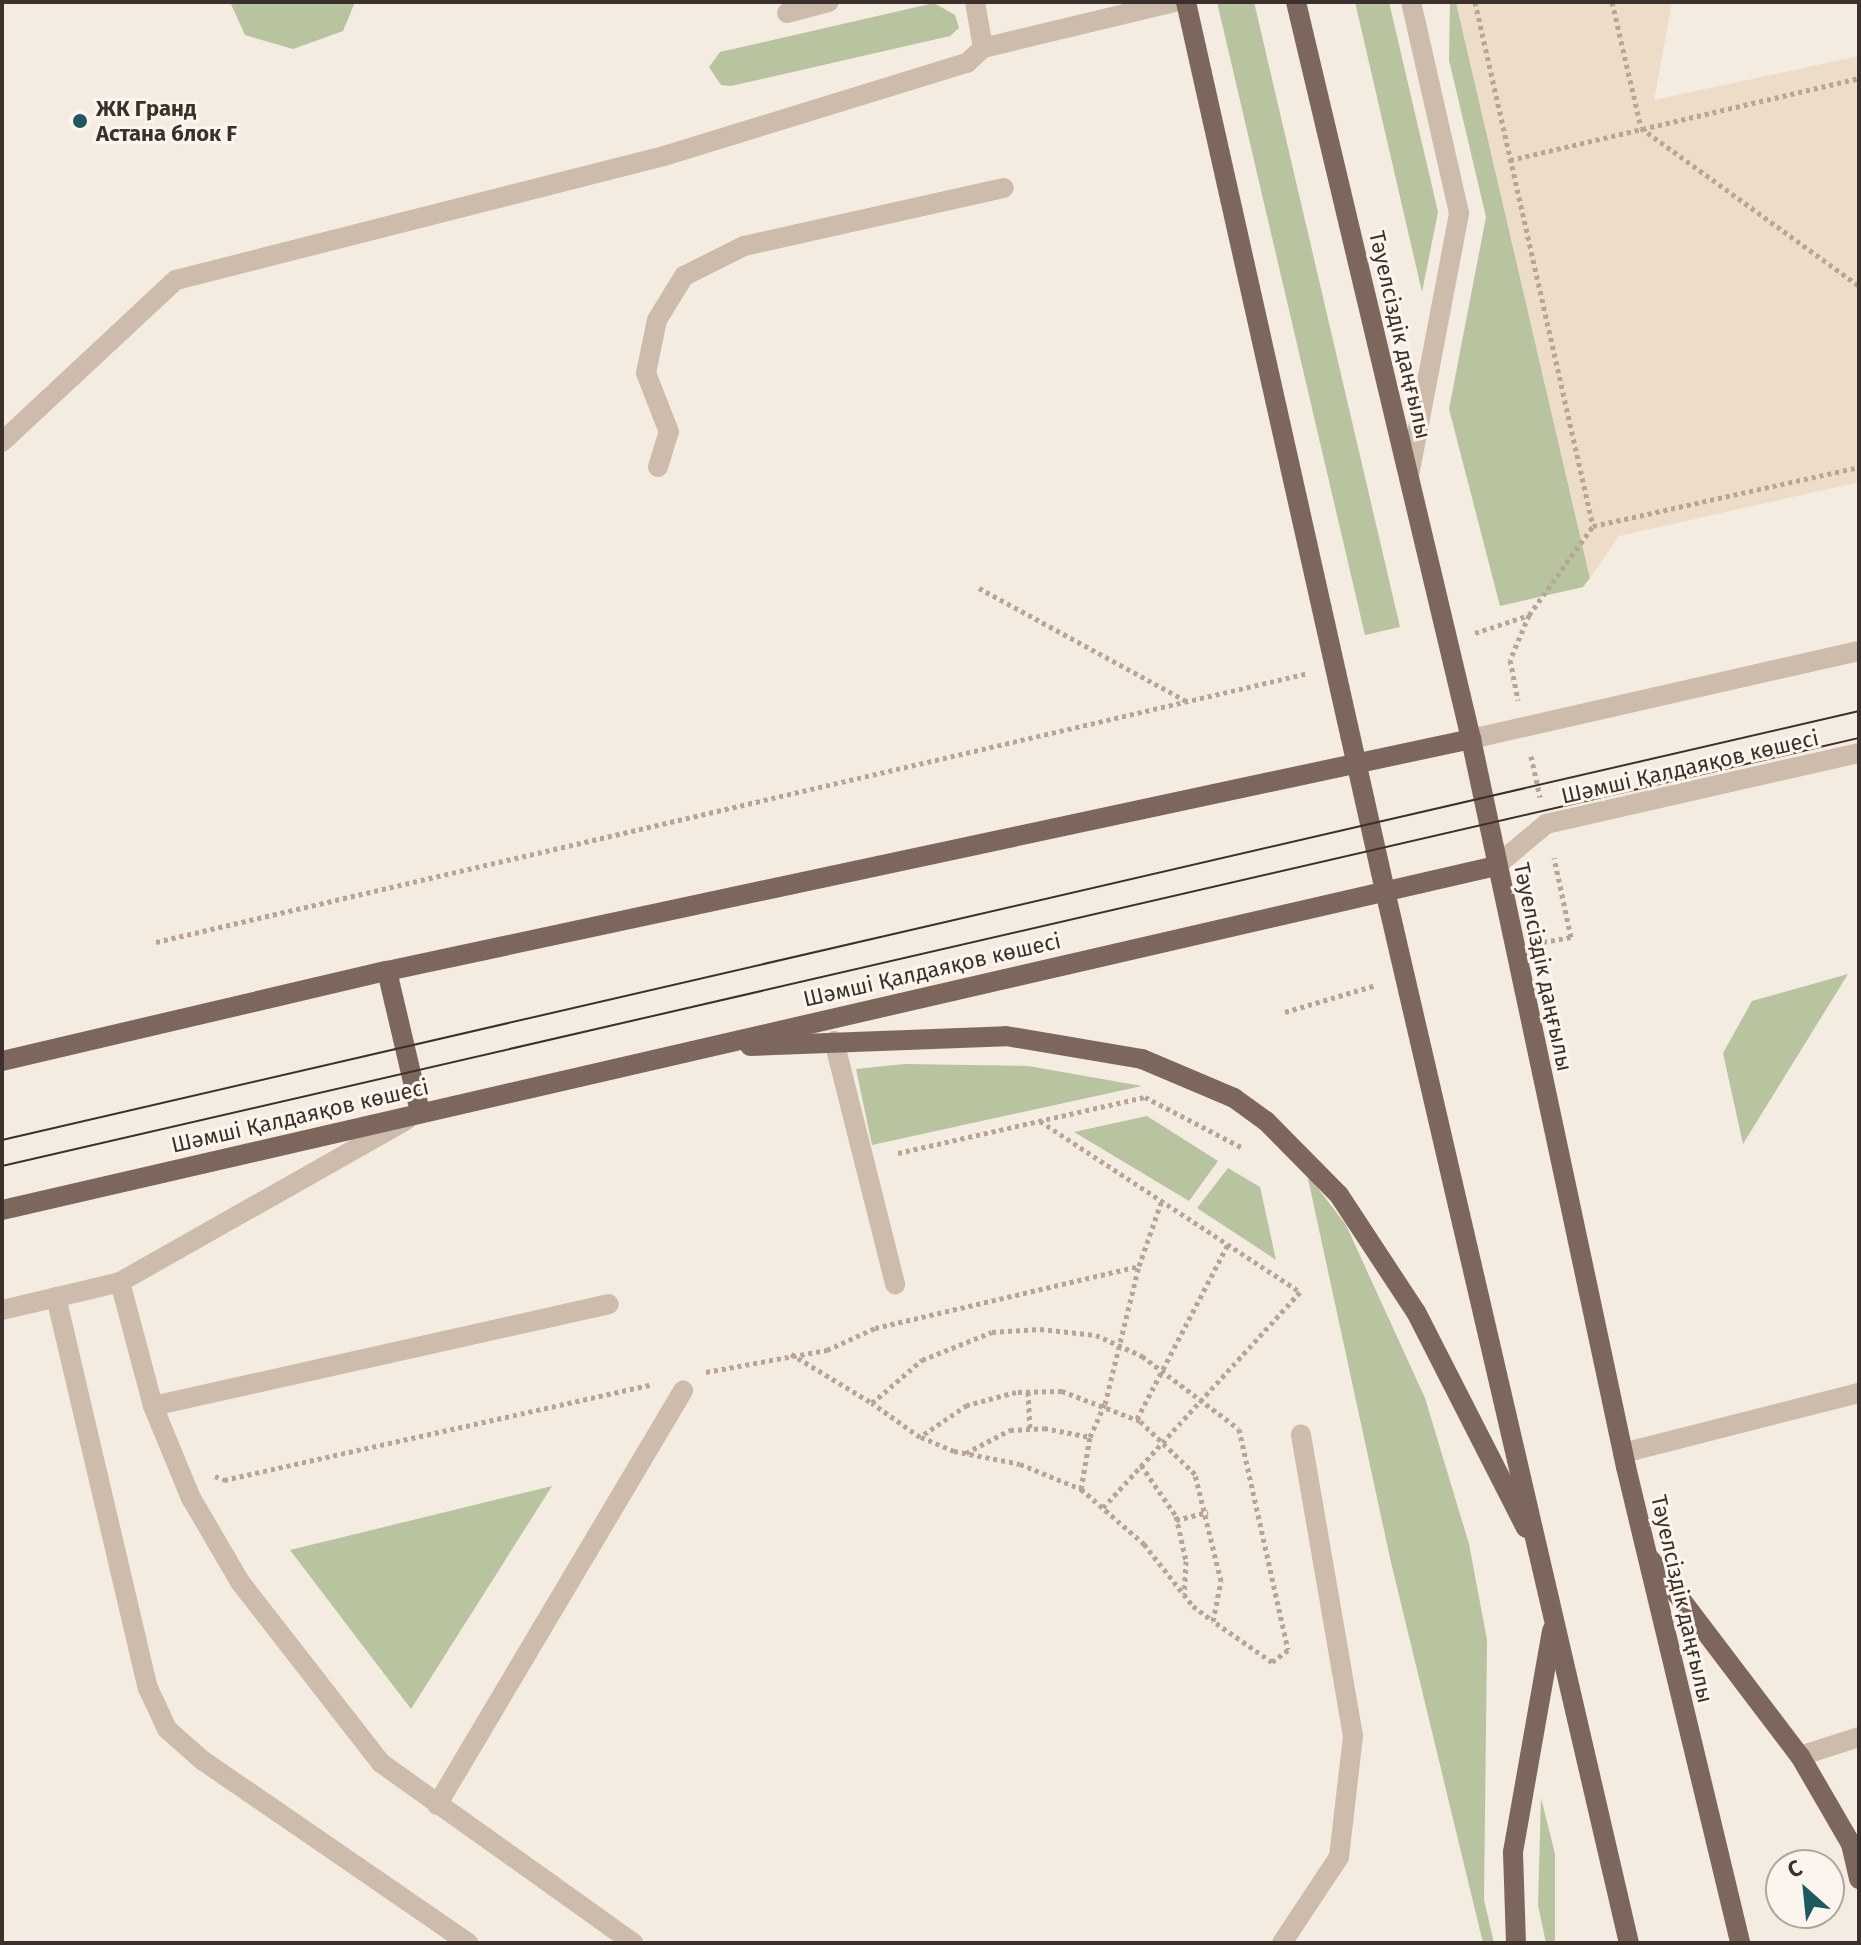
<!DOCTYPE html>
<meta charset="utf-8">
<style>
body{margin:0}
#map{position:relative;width:1861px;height:1945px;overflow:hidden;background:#f4ebe1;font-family:"Fira Sans",sans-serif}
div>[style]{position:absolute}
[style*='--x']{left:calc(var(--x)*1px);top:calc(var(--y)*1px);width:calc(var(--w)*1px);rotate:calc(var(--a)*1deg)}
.green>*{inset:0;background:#b8c4a0}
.plaza>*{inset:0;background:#ecdcc8}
.path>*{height:5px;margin-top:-2.5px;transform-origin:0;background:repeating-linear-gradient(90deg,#b9a596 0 4px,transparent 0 8px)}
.minor>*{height:20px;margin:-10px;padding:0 10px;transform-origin:10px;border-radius:10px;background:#cdbbac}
.major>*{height:20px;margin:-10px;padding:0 10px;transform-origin:10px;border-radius:10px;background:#7d675c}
.tram>*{height:2px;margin:-1px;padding:0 1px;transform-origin:1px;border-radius:1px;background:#3b302b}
.dots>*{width:22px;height:22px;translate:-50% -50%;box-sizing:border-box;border:4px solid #fbf5ee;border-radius:50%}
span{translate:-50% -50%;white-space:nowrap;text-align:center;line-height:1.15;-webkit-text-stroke:6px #fbf5ee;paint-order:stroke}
.poi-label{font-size:22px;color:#3b302b;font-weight:700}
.left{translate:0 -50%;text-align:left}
.street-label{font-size:22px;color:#3b302b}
.frame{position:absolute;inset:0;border:4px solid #3b302b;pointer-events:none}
.north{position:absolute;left:1765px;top:1849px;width:80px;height:80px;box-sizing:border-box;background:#fbf5ee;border:2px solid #aea6a0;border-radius:50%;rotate:333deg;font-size:22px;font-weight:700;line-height:32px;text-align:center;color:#3b302b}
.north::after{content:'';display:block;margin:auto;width:28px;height:36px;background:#1f5a5e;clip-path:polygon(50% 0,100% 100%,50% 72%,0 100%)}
</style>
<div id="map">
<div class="green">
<div style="clip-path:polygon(230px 2px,355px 2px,343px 31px,293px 49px,245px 35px)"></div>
<div style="clip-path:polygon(1217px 2px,1254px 2px,1400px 627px,1365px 635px)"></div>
<div style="clip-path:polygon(1355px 2px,1389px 2px,1438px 212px,1422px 292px)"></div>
<div style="clip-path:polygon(1450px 2px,1456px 2px,1590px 578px,1583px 587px,1500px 606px,1449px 409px,1486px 217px,1449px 60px)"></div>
<div style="clip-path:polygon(934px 3px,955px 15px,959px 28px,950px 36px,731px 86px,721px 85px,709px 67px,720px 52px)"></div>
<div style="clip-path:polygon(1848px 974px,1743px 1144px,1723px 1053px,1752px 1001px)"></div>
<div style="clip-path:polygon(905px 1064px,1028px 1066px,1142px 1086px,872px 1145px,856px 1069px)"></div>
<div style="clip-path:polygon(1147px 1116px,1218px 1161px,1189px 1201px,1074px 1132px)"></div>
<div style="clip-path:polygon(1228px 1168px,1260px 1187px,1276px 1260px,1197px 1208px)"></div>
<div style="clip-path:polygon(1307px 1174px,1346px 1225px,1425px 1398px,1469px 1544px,1487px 1640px,1484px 1900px,1494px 1943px,1483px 1943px,1390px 1558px)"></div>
<div style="clip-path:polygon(552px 1486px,411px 1709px,290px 1550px)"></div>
<div style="clip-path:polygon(1541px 1798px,1555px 1854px,1555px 1943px,1546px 1943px,1538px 1905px)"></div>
</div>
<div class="plaza">
<div style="clip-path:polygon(1456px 2px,1672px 2px,1654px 100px,1859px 56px,1859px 482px,1619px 536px,1590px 578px)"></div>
</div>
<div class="path">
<div style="--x:1475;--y:2;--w:537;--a:77.31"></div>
<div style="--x:1593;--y:526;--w:272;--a:-12.5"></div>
<div style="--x:1612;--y:2;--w:129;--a:77"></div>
<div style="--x:1641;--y:128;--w:269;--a:35.9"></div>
<div style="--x:1510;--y:160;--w:359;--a:-13.2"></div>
<div style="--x:979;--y:588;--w:238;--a:28.6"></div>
<div style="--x:1529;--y:615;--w:110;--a:-54.3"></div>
<div style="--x:1475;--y:633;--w:57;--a:-18.4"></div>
<div style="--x:1529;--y:615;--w:49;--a:112.9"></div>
<div style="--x:1510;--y:660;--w:41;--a:78.7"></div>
<div style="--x:1531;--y:756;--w:42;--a:77.6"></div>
<div style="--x:156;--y:942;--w:1183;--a:-13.14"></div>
<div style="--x:1543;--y:942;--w:28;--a:-10"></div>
<div style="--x:1571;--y:937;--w:81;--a:-102.1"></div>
<div style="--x:1285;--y:1012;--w:95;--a:-16.5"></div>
<div style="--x:1040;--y:1121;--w:311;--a:33.3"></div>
<div style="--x:1300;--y:1292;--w:292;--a:132.4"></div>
<div style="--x:898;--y:1153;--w:253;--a:-12.8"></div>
<div style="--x:1145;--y:1097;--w:110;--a:27.5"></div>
<div style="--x:791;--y:1354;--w:95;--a:31.2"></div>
<div style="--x:872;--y:1403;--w:66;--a:-40.7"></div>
<div style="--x:922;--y:1360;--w:75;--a:-21.8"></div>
<div style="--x:992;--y:1332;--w:48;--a:-3.6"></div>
<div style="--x:1040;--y:1329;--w:56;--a:6.1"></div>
<div style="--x:1096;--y:1335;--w:51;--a:24.5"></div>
<div style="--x:1142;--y:1356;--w:121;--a:37"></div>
<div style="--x:1239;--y:1429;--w:226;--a:77.5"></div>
<div style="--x:1288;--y:1650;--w:20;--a:143"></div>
<div style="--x:1272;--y:1662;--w:72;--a:-145.2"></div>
<div style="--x:1213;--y:1621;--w:41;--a:-78.7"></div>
<div style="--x:1221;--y:1581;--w:110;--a:-103.7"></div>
<div style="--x:1195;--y:1474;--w:76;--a:-136.1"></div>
<div style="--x:1140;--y:1421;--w:84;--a:-159"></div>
<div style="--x:1062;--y:1391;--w:46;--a:178.8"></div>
<div style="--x:1016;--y:1392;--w:51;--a:165.1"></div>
<div style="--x:967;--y:1405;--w:57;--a:145.8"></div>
<div style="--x:920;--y:1437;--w:59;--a:-144.7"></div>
<div style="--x:706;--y:1372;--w:123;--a:-10.3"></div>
<div style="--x:827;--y:1350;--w:53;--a:-24.6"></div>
<div style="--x:875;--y:1328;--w:271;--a:-13.2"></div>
<div style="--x:1028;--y:1392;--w:37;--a:87"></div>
<div style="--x:1137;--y:1419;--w:197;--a:-62.5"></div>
<div style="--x:921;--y:1437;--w:36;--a:23"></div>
<div style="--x:954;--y:1451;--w:67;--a:11.1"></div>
<div style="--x:1020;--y:1464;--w:66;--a:22.3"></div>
<div style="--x:1081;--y:1489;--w:84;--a:41.1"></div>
<div style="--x:1144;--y:1544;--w:79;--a:51.7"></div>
<div style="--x:1193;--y:1606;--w:25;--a:37"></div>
<div style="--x:966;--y:1453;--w:50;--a:-27.6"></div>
<div style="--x:1010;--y:1430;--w:34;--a:-3"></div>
<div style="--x:1044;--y:1428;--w:47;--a:11.1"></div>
<div style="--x:1141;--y:1465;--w:62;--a:55.5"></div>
<div style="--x:1176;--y:1516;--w:46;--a:77.5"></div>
<div style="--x:1186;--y:1561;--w:33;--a:93"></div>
<div style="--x:215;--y:1476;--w:10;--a:24"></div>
<div style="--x:224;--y:1480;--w:440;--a:-12.6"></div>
<div style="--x:1081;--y:1489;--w:53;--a:-80.2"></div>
<div style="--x:1090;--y:1437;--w:36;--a:-66"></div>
<div style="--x:1105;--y:1404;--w:142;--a:-76.2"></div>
<div style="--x:1139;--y:1266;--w:67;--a:-70.8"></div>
<div style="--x:1176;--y:1520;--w:33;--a:-14"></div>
</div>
<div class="minor">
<div style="--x:975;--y:2;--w:47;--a:80.1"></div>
<div style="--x:983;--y:48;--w:197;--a:-13.5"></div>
<div style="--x:787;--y:13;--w:43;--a:-14.7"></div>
<div style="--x:2;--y:442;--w:238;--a:-43"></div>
<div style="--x:176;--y:280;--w:504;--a:-14.26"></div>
<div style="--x:664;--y:156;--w:317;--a:-17.1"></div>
<div style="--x:967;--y:63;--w:22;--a:-43"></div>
<div style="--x:658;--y:467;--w:37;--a:-73"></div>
<div style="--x:669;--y:432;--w:63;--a:-111.3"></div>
<div style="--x:646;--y:373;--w:54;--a:-78.3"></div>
<div style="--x:657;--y:320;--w:52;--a:-58.5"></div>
<div style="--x:684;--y:276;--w:67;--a:-26.6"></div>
<div style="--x:744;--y:246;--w:266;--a:-12.6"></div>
<div style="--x:1409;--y:476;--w:268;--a:-79.2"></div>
<div style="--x:1459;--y:213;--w:216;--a:-102.8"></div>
<div style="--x:1471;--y:739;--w:398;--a:-12.8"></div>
<div style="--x:1496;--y:866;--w:65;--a:-40"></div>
<div style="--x:1546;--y:824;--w:321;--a:-12.8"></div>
<div style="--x:834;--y:1041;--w:251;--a:75.9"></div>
<div style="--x:120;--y:1282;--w:128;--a:75.1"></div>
<div style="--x:153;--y:1406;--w:100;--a:67.6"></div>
<div style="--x:191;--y:1498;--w:97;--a:59.7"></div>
<div style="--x:240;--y:1582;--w:229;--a:52.1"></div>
<div style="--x:381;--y:1763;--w:310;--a:35.5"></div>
<div style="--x:56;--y:1297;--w:402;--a:76.8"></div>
<div style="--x:148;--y:1688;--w:45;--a:65.1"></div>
<div style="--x:167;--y:1729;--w:47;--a:41.5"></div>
<div style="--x:202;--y:1760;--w:323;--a:34.5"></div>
<div style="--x:2;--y:1310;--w:121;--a:-13.3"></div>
<div style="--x:120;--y:1282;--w:329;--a:-29.5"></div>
<div style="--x:153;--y:1406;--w:467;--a:-12.6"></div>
<div style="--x:1623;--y:1453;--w:244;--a:-14.3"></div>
<div style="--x:1800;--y:1756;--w:62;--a:-17.9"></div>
<div style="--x:437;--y:1805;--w:482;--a:-59.3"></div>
<div style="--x:1282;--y:1943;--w:103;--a:-56.5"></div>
<div style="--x:1339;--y:1857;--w:122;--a:-83.4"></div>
<div style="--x:1353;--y:1736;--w:306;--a:-99.8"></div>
</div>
<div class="major">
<div style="--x:1186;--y:2;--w:915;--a:77.38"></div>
<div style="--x:1386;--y:895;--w:1076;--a:76.95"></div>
<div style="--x:1296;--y:2;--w:757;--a:76.64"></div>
<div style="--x:1471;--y:739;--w:744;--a:77.98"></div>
<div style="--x:1626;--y:1467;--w:489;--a:76.5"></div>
<div style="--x:387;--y:971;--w:145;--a:76.8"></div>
<div style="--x:750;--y:1046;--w:256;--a:-2.2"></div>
<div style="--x:1006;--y:1036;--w:138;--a:9.6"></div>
<div style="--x:1142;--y:1059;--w:100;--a:23"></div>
<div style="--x:1234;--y:1098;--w:39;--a:36"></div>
<div style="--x:1266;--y:1121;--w:104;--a:45.4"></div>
<div style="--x:1339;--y:1195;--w:140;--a:56.7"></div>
<div style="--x:1416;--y:1312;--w:242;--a:63"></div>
<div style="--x:2;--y:1061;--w:395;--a:-13.2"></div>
<div style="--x:387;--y:971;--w:1109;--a:-12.08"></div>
<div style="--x:2;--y:1210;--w:1533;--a:-12.97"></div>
<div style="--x:1651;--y:1560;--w:246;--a:52.8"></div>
<div style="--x:1800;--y:1756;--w:102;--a:59.9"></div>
<div style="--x:1851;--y:1844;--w:36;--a:77"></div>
<div style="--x:1516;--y:1943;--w:91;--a:-91.9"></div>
<div style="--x:1513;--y:1852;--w:225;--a:-80"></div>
</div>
<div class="tram">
<div style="--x:2;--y:1140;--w:1906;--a:-13.01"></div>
<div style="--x:2;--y:1166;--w:1906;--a:-12.98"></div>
</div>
<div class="dots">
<div style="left:80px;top:121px;background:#1f5a5e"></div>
</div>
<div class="poi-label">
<span class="left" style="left:96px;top:121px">ЖК Гранд<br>Астана блок F</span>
</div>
<div class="street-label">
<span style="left:1400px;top:335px;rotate:77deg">Тәуелсіздік даңғылы</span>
<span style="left:1690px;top:767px;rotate:-13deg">Шәмші Қалдаяқов көшесі</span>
<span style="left:1543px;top:967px;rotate:78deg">Тәуелсіздік даңғылы</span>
<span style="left:932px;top:970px;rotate:-13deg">Шәмші Қалдаяқов көшесі</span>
<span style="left:300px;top:1116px;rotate:-13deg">Шәмші Қалдаяқов көшесі</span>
<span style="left:1682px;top:1599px;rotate:77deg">Тәуелсіздік даңғылы</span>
</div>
<div class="frame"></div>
<div class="north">С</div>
</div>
